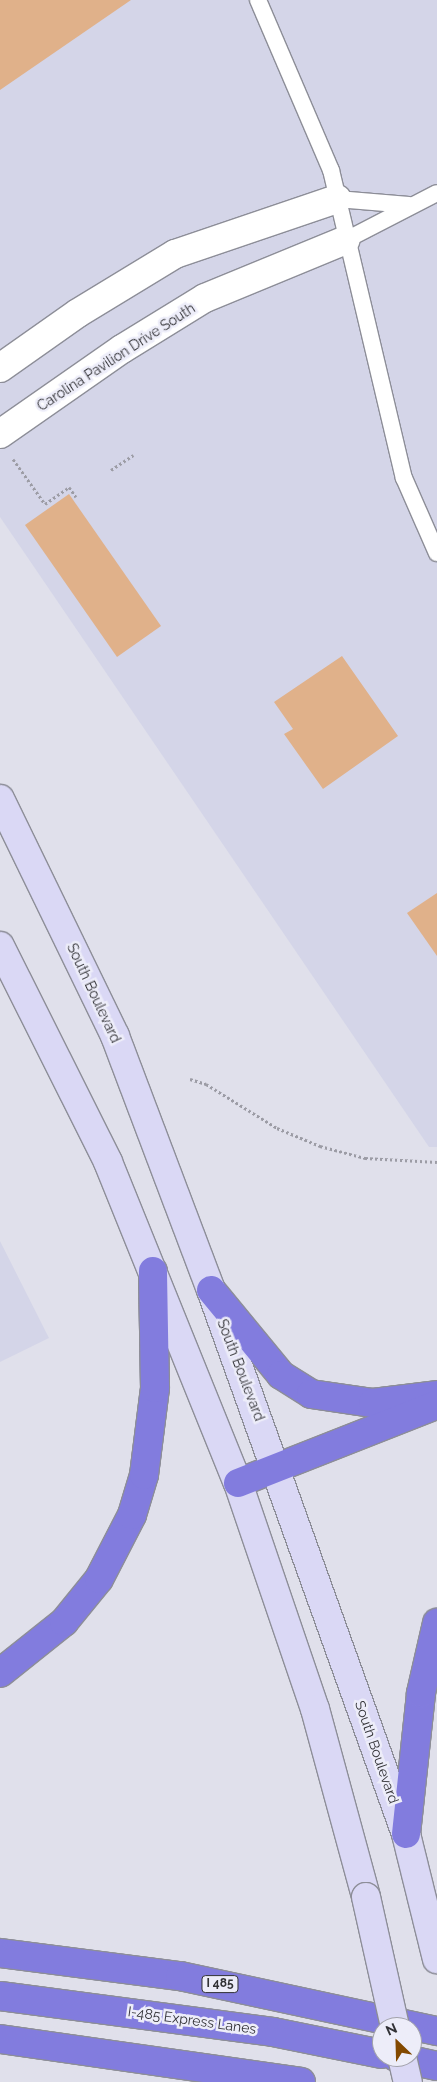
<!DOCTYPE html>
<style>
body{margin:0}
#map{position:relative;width:437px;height:2082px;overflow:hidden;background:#e0e0eb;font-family:Raleway,sans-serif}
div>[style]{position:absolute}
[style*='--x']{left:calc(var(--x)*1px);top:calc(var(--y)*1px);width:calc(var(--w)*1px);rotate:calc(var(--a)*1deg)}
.built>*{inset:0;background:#d4d5e8}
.building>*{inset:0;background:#e0b18a}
.path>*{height:3px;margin-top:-1.5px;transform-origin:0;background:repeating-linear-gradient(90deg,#9c9ca5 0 2.5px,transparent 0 5px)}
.roads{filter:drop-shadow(1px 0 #8d8e98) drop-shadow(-1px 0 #8d8e98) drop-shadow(0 1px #8d8e98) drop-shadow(0 -1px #8d8e98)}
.lane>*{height:16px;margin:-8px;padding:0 8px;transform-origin:8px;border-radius:8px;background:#fff}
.street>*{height:28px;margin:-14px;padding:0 14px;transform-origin:14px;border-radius:14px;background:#fff}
.secondary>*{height:28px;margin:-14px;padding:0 14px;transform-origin:14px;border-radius:14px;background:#dad8f5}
.highway>*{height:28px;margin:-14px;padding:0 14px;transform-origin:14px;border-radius:14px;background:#827cde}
.bridges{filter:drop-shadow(1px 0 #8d8e98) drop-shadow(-1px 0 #8d8e98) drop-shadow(0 1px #8d8e98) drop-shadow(0 -1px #8d8e98)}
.secondary-bridge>*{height:28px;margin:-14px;padding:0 14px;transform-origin:14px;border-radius:14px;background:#dad8f5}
span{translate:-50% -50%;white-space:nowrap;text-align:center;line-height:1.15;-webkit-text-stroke:5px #ededf9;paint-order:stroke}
.shield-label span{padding:1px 4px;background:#ededf9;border:1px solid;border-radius:4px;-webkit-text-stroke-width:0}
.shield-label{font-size:12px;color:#323236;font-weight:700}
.street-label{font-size:14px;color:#323236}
.north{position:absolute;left:372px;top:2017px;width:50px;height:50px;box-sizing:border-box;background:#ededf9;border:1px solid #a2a2ab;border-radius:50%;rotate:336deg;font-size:14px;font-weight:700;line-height:20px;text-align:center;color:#323236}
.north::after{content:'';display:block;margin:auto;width:18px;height:22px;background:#834900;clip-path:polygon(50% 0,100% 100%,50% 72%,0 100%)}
</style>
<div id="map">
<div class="built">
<div style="clip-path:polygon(0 0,437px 0,437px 1147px,429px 1147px,0 517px)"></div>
<div style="clip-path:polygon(0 1241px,49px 1338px,0 1362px)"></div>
</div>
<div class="building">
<div style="clip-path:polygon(0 0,131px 0,0 90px)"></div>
<div style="clip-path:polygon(69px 494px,161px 626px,117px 657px,25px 525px)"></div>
<div style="clip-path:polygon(342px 656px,398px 736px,323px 789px,284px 734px,293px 729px,274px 702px)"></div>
<div style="clip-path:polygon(437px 893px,437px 956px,407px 913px)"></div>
</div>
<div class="path">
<div style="--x:13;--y:459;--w:55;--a:54.6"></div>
<div style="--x:45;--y:504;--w:29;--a:-35"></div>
<div style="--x:69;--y:487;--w:12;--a:55"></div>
<div style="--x:111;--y:470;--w:27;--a:-34"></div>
<div style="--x:190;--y:1079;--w:17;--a:17"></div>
<div style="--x:206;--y:1084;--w:84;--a:31.8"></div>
<div style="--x:277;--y:1128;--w:47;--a:22.7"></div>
<div style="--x:320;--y:1146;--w:47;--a:14.9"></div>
<div style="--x:365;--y:1158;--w:72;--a:3.2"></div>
</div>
<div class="roads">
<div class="lane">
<div style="--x:258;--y:0;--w:185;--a:66.8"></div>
<div style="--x:331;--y:170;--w:317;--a:76.7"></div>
<div style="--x:404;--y:478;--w:82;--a:66.3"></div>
<div style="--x:337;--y:199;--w:72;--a:4.8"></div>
<div style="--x:346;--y:240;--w:102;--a:-27.3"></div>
</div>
<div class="street">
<div style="--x:0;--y:368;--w:95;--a:-35.2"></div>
<div style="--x:78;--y:313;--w:114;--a:-31.3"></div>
<div style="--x:175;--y:254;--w:171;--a:-18.8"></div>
<div style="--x:0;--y:434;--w:149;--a:-34.9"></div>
<div style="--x:122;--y:349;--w:97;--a:-31.6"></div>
<div style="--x:205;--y:298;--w:152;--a:-22.4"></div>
</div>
<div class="secondary">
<div style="--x:0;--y:799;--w:263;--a:64.1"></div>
<div style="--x:115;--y:1036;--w:272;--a:69.3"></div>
<div style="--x:211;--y:1290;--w:578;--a:70.28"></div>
<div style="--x:406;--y:1834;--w:129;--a:76.1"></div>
<div style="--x:0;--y:946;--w:241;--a:63.4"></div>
<div style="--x:108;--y:1162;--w:346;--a:68"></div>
<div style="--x:238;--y:1483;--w:239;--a:71.2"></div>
<div style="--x:315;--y:1709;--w:195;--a:74.8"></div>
</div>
<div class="highway">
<div style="--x:211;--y:1290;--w:110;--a:50.5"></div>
<div style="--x:281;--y:1375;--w:36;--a:32"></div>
<div style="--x:311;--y:1394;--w:63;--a:8.3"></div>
<div style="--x:373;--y:1403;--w:64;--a:-7.1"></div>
<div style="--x:238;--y:1483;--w:213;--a:-21.5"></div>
<div style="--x:0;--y:1673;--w:82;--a:-38.6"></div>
<div style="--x:64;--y:1622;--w:55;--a:-50.9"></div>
<div style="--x:99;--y:1579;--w:72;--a:-62.7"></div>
<div style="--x:132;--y:1515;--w:42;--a:-73.3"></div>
<div style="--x:144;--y:1475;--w:88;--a:-82.8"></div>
<div style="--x:155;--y:1388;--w:117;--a:-91"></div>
<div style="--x:406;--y:1834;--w:142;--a:-83.9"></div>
<div style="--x:421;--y:1693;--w:72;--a:-77.1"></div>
<div style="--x:0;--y:1953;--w:181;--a:7.3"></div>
<div style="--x:180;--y:1976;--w:263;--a:12.1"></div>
<div style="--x:0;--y:1996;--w:275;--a:7.5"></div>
<div style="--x:273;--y:2032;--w:111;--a:11.4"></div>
<div style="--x:0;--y:2039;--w:304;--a:8.1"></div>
<div style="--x:396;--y:2057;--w:42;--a:12.4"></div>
</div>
</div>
<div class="bridges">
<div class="secondary-bridge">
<div style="--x:366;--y:1897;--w:133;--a:77.4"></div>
<div style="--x:402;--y:2057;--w:26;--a:77"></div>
</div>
</div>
<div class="shield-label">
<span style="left:220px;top:1984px">I 485</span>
</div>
<div class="street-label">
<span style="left:116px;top:357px;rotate:-33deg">Carolina Pavilion Drive South</span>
<span style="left:94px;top:993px;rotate:65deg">South Boulevard</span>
<span style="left:241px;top:1370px;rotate:69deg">South Boulevard</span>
<span style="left:377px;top:1752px;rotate:71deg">South Boulevard</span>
<span style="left:192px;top:2020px;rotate:8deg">I-485 Express Lanes</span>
</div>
<div class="north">N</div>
</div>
